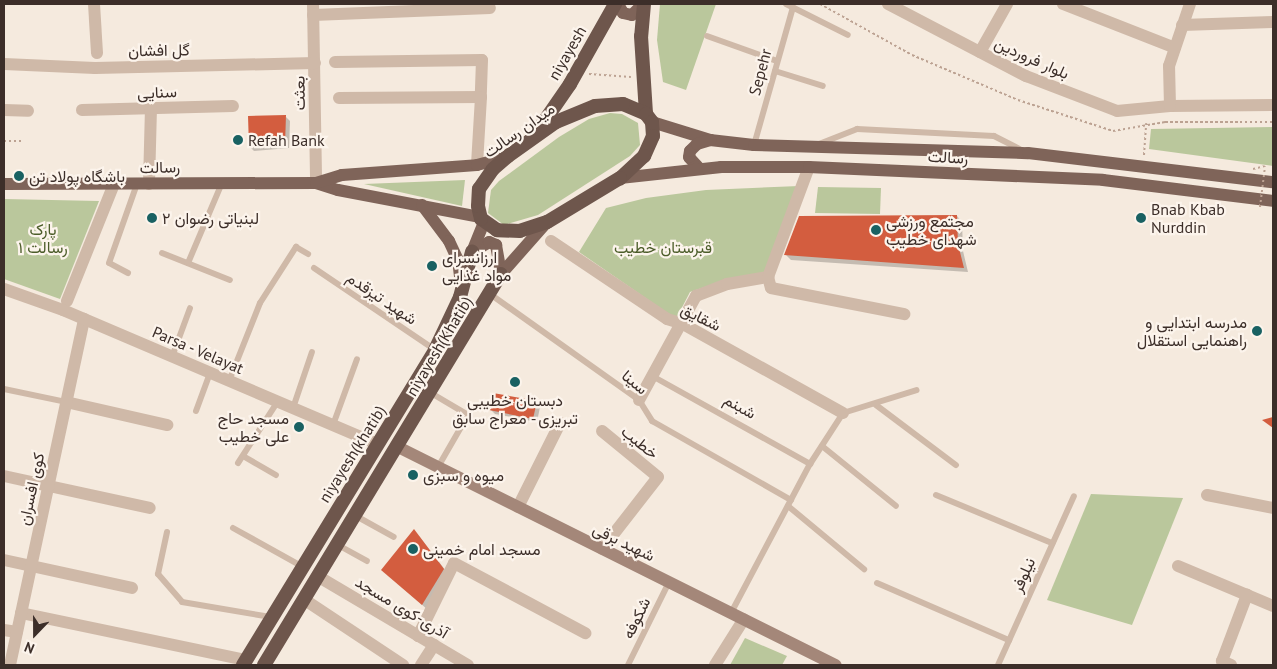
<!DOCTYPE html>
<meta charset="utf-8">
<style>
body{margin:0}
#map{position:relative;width:1277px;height:669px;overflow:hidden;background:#f5eade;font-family:"PT Sans",Vazirmatn,sans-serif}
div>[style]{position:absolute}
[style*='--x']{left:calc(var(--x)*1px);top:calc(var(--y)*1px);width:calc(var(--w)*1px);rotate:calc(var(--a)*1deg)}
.green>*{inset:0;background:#bac79c}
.shadow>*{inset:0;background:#0003}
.building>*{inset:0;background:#d35d3f}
.path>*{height:2px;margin-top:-1px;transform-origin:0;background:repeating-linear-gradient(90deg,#bca292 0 2.5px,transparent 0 5px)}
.service>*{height:6px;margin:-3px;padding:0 3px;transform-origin:3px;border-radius:3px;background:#cfb9a8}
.minor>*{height:12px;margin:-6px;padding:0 6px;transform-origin:6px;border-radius:6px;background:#cfb9a8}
.tertiary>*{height:12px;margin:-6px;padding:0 6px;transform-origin:6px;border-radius:6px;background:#cfb9a8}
.secondary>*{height:12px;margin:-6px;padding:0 6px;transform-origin:6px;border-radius:6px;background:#a48779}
.primary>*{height:12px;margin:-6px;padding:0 6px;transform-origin:6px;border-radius:6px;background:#7f6459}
.trunk>*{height:14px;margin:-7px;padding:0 7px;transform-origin:7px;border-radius:7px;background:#6e564c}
.path-bridge>*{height:2px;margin-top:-1px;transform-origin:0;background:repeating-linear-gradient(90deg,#bca292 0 2.5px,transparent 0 5px)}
.dots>*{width:14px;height:14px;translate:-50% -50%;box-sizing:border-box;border:2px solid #fcf4ec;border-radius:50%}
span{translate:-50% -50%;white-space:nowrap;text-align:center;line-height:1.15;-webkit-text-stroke:4.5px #fcf4ec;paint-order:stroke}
.street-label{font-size:16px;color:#3c2e29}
.poi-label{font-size:16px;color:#3c2e29}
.left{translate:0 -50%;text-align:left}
.right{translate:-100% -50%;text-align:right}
.park-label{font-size:16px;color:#4c5d2a}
.frame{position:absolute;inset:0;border:5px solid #3c2e29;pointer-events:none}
.north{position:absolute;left:10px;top:609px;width:50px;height:50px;-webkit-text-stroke:4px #fcf4ec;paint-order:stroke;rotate:202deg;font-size:14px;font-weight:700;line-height:20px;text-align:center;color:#3c2e29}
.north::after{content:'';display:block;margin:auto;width:18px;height:22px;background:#3c2e29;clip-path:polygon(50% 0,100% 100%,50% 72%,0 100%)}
</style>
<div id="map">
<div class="green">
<div style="clip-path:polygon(660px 4px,716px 4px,686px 90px,663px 82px,657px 40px)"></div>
<div style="clip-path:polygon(610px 113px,622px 114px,638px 123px,640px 145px,630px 156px,538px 215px,504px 225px,488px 213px,491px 190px,499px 181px,559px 137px,589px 119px)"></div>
<div style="clip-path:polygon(1273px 127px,1273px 166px,1149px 149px,1151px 129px)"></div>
<div style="clip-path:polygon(465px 180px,462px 206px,364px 184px)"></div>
<div style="clip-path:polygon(799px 186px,765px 274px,726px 280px,690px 292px,676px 319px,579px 252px,606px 208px,646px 198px,706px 190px)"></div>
<div style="clip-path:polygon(818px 187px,881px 188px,880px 214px,815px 213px)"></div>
<div style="clip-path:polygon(4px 199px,99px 201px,60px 299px,4px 279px)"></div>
<div style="clip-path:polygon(1091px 494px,1183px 498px,1132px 625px,1047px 600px)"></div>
<div style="clip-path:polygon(745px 638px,787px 656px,782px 665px,730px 665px)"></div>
</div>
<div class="shadow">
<div style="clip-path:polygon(286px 117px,290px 121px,289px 148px,254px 151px,250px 147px)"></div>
<div style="clip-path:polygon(957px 216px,962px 222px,963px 251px,968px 272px,791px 260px,786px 255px)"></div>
<div style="clip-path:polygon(536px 403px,540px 407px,537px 422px,495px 414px,491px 410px)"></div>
<div style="clip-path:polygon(419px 536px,449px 575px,428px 610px,388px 575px)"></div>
</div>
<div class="building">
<div style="clip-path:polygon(286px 115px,285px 145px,249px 147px,248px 116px)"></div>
<div style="clip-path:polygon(957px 215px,958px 244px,964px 268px,784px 255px,799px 216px)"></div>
<div style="clip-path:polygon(493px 393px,537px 401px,533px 419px,489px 410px)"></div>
<div style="clip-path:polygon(1273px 417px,1273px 428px,1262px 420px)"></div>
<div style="clip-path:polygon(414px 529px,444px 569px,422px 605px,381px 570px)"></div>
</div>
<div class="path">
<div style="--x:820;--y:4;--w:105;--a:29"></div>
<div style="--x:912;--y:55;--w:115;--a:23"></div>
<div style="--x:1018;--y:100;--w:100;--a:18.1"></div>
<div style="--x:1113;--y:131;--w:53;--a:-9.8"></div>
<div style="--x:1165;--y:122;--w:108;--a:0"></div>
<div style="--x:589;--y:74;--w:42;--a:4.1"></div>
<div style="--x:4;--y:141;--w:18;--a:0"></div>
<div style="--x:1144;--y:155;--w:32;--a:-86"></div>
<div style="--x:1253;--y:169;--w:12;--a:-14"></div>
</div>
<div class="service">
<div style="--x:786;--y:4;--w:69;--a:26.6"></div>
<div style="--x:707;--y:36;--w:74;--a:19.7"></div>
<div style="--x:775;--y:71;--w:50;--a:17.4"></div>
<div style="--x:819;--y:144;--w:41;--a:-21.5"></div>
<div style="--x:857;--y:129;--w:137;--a:2.9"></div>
<div style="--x:994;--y:136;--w:31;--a:27"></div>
<div style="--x:754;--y:145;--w:143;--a:-74.2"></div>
<div style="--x:162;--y:253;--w:73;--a:21.7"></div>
<div style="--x:188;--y:263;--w:87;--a:-67"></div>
<div style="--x:314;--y:268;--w:146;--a:34.1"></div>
<div style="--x:128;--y:273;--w:21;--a:-152"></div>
<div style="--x:109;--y:263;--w:84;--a:-70.5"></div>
<div style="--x:490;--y:294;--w:183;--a:35.4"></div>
<div style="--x:639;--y:400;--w:25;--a:58"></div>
<div style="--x:652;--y:421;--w:160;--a:29.6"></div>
<div style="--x:172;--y:357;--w:52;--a:-69.8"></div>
<div style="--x:654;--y:377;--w:179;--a:29.1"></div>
<div style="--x:229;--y:381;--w:84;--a:-68.3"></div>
<div style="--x:260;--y:303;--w:67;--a:-57.3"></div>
<div style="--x:296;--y:247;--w:14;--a:30"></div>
<div style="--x:4;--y:389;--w:63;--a:11.8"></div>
<div style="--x:431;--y:393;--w:43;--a:30.7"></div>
<div style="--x:468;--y:415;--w:60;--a:120"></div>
<div style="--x:876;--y:405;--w:100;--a:36.9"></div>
<div style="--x:293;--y:408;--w:59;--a:-71.3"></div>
<div style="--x:196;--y:411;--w:40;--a:-69.8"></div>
<div style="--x:333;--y:425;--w:70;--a:-70"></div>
<div style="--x:822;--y:446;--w:95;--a:39"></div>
<div style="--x:243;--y:456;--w:38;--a:30"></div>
<div style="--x:238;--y:463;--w:74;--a:-57.2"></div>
<div style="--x:936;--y:495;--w:126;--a:22.5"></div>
<div style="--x:788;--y:506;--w:99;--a:39.7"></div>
<div style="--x:356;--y:516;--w:43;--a:28.9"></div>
<div style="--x:233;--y:528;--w:80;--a:29.1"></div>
<div style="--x:167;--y:532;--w:43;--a:102.1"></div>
<div style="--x:158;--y:574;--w:37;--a:49"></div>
<div style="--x:182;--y:602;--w:90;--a:9.6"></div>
<div style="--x:338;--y:545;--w:33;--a:29"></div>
<div style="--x:877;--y:583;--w:144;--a:23.4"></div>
<div style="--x:731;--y:613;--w:169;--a:-62.1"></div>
<div style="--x:810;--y:464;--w:61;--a:-57.1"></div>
<div style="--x:843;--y:413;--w:77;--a:-17.3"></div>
<div style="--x:628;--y:665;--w:93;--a:-63.7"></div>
<div style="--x:998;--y:665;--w:185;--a:-65.8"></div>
</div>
<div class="minor">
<div style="--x:94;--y:4;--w:49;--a:86.5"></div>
<div style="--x:313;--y:4;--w:179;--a:89"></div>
<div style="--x:1063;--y:4;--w:120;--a:21.4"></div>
<div style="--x:313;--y:15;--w:177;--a:-2.3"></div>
<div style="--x:1182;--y:25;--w:91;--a:-1.9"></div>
<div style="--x:335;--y:62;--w:147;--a:-0.8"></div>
<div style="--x:482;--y:60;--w:37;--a:92"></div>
<div style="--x:4;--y:64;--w:91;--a:2.5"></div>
<div style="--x:95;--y:68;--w:220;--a:-1.3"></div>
<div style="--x:339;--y:98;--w:142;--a:-0.4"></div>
<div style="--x:481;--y:97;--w:68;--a:93.4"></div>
<div style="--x:1170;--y:106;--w:103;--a:-0.6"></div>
<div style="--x:4;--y:110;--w:24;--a:2"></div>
<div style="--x:82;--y:110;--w:151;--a:-1.5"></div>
<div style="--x:149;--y:184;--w:76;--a:-88.5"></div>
<div style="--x:551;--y:241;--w:140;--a:33.9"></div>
<div style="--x:667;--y:319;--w:17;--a:17"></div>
<div style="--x:683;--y:324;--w:183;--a:29.1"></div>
<div style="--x:768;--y:277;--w:11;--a:75"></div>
<div style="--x:771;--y:288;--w:136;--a:11.1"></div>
<div style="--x:67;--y:301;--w:126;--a:-68.1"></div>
<div style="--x:639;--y:400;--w:119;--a:-61.3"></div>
<div style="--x:696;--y:296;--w:33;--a:-21"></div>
<div style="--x:727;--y:284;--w:42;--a:-9.7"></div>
<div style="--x:768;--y:277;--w:117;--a:-69.6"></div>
<div style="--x:66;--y:402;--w:104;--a:12.8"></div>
<div style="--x:602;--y:431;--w:72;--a:39.4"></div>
<div style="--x:658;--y:477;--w:91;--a:127.9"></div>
<div style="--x:49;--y:486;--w:103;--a:12.3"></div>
<div style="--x:1207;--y:495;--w:67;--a:11.1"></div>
<div style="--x:518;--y:507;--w:94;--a:-63.4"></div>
<div style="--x:4;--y:560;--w:131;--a:12.3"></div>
<div style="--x:1178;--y:566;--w:103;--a:22.8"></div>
<div style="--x:305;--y:600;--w:118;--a:33.6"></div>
<div style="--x:21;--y:613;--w:230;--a:11.8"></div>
<div style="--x:4;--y:630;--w:13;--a:9"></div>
<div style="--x:418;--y:636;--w:81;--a:-63.7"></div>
<div style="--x:454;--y:563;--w:149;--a:28.1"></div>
<div style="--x:10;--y:665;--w:354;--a:-77.9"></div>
<div style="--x:421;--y:665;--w:24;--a:-57"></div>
<div style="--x:715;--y:665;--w:54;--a:-57.8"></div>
<div style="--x:1231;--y:665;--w:10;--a:-156"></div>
<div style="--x:1222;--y:661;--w:71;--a:-69.3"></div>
</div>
<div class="tertiary">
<div style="--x:888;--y:4;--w:156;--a:27.6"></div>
<div style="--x:1026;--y:76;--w:97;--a:21"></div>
<div style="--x:1117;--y:111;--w:53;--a:-5.4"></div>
<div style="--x:1170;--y:106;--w:40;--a:-91.4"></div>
<div style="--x:1169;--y:66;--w:65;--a:-71.3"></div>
<div style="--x:980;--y:52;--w:55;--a:-60.6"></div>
<div style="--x:4;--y:289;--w:63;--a:19.6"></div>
<div style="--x:63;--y:310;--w:341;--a:23.1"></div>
<div style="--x:4;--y:476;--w:46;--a:12.5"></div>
<div style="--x:319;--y:577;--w:173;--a:30.6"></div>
</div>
<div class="secondary">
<div style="--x:398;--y:447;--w:489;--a:26.5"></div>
</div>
<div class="primary">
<div style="--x:618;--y:4;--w:10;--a:61"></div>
<div style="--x:623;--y:13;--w:9;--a:13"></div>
<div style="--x:632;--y:15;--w:16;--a:-45"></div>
<div style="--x:652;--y:122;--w:61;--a:17.2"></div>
<div style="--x:710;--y:140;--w:44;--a:6.5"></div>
<div style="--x:754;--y:145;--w:274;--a:1.7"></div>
<div style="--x:1028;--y:153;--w:247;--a:6.8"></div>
<div style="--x:700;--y:169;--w:16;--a:-133"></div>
<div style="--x:689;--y:157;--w:6;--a:-81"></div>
<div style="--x:690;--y:151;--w:10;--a:-45"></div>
<div style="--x:697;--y:144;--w:14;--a:-17"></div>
<div style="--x:620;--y:178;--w:102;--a:-6.2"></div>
<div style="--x:721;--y:167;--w:88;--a:0"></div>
<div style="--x:809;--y:167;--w:294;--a:2.5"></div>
<div style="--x:1103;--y:180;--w:171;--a:7"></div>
<div style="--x:316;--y:183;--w:23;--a:18"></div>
<div style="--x:338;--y:190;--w:145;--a:10.8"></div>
<div style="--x:4;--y:184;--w:312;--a:-0.2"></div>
<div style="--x:316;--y:183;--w:27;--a:-17"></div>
<div style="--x:342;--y:175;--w:135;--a:-4.2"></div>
<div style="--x:477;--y:165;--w:30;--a:-15"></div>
<div style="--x:422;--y:205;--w:45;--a:53.1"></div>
<div style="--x:449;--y:241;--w:21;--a:65"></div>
<div style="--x:458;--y:260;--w:26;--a:83"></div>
<div style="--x:472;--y:252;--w:20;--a:-30"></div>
<div style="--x:489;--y:242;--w:8;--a:23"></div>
<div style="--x:496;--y:245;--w:29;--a:80"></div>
<div style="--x:472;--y:252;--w:32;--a:-68"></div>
<div style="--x:501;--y:274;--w:69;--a:-48.5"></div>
</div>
<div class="trunk">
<div style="--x:644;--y:4;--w:32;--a:95"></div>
<div style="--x:641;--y:36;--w:78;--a:86.3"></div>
<div style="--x:623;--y:104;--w:25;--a:23"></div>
<div style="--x:646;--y:114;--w:10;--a:53"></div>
<div style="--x:652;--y:122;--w:14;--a:86"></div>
<div style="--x:653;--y:136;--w:22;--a:114"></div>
<div style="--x:644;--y:156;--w:33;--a:137"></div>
<div style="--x:620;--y:178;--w:85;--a:148.9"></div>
<div style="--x:547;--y:222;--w:28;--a:162"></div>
<div style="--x:520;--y:231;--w:23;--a:-178"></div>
<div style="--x:497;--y:230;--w:19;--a:-145"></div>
<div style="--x:481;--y:219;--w:13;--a:-103"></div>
<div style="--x:478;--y:206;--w:17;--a:-87"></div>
<div style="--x:479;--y:189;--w:24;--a:-55"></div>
<div style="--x:493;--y:169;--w:20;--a:-41"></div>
<div style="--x:508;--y:156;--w:59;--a:-35.3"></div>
<div style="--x:556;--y:122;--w:42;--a:-22.3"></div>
<div style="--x:595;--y:106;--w:28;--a:-4"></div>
<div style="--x:539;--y:129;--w:55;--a:-55.4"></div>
<div style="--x:570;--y:84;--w:92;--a:-60.6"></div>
<div style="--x:243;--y:665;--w:369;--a:-58.6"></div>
<div style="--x:435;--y:350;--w:59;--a:-64.7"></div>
<div style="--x:460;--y:297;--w:47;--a:-75.1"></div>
<div style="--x:264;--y:665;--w:457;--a:-58.8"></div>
</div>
<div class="path-bridge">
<div style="--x:1260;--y:207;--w:41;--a:-83"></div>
</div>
<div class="dots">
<div style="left:238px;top:140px;background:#196162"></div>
<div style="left:19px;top:176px;background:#196162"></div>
<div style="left:152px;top:218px;background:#196162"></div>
<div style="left:1141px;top:218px;background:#196162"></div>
<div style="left:876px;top:230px;background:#196162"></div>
<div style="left:432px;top:266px;background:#196162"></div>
<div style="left:1257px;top:331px;background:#196162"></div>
<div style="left:515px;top:382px;background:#196162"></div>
<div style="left:299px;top:427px;background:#196162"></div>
<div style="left:413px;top:475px;background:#196162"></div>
<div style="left:413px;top:549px;background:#196162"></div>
</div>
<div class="street-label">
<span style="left:159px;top:50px;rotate:-1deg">گل افشان</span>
<span style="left:567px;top:53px;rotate:-60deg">niyayesh</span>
<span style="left:1032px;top:58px;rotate:24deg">بلوار فروردین</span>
<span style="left:760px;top:72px;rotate:-75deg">Sepehr</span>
<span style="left:157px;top:92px;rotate:-2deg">سنایی</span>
<span style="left:299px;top:93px;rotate:-91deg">بعثت</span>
<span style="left:519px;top:130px;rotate:-35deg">میدان رسالت</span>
<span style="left:948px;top:157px;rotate:3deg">رسالت</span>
<span style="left:160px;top:167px;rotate:-1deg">رسالت</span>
<span style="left:382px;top:298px;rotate:34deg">شهید تیزقدم</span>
<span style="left:701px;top:317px;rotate:26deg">شقایق</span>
<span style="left:439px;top:346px;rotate:-59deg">niyayesh(Khatib)</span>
<span style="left:198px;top:350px;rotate:23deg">Parsa - Velayat</span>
<span style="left:635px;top:382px;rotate:40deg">سینا</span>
<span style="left:740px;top:406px;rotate:29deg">شبنم</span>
<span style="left:640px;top:442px;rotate:39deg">خطیب</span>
<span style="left:352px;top:454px;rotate:-58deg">niyayesh(khatib)</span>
<span style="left:31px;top:489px;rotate:-78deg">کوی افسران</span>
<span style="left:624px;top:542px;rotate:26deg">شهید برقی</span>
<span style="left:1023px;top:575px;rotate:-66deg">نیلوفر</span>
<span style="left:402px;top:607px;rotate:31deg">آذری-کوی مسجد</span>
<span style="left:636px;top:618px;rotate:-64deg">شکوفه</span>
</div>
<div class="poi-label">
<span class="left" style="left:248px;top:140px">Refah Bank</span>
<span class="left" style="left:29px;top:176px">باشگاه پولاد تن</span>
<span class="left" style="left:1151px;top:218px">Bnab Kbab<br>Nurddin</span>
<span class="left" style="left:162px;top:218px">لبنیاتی رضوان ۲</span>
<span class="left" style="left:886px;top:230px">مجتمع ورزشی<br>شهدای خطیب</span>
<span class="left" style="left:442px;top:266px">ارزانسرای<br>مواد غذایی</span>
<span class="right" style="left:1247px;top:331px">مدرسه ابتدایی و<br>راهنمایی استقلال</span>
<span style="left:515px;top:409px">دبستان خطیبی<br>تبریزی - معراج سابق</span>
<span class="right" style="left:289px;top:427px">مسجد حاج<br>علی خطیب</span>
<span class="left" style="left:423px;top:475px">میوه و سبزی</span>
<span class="left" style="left:423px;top:549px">مسجد امام خمینی</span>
</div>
<div class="park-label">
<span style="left:43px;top:238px">پارک<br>رسالت ۱</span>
<span style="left:663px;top:247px">قبرستان خطیب</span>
</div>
<div class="frame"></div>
<div class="north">N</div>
</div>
